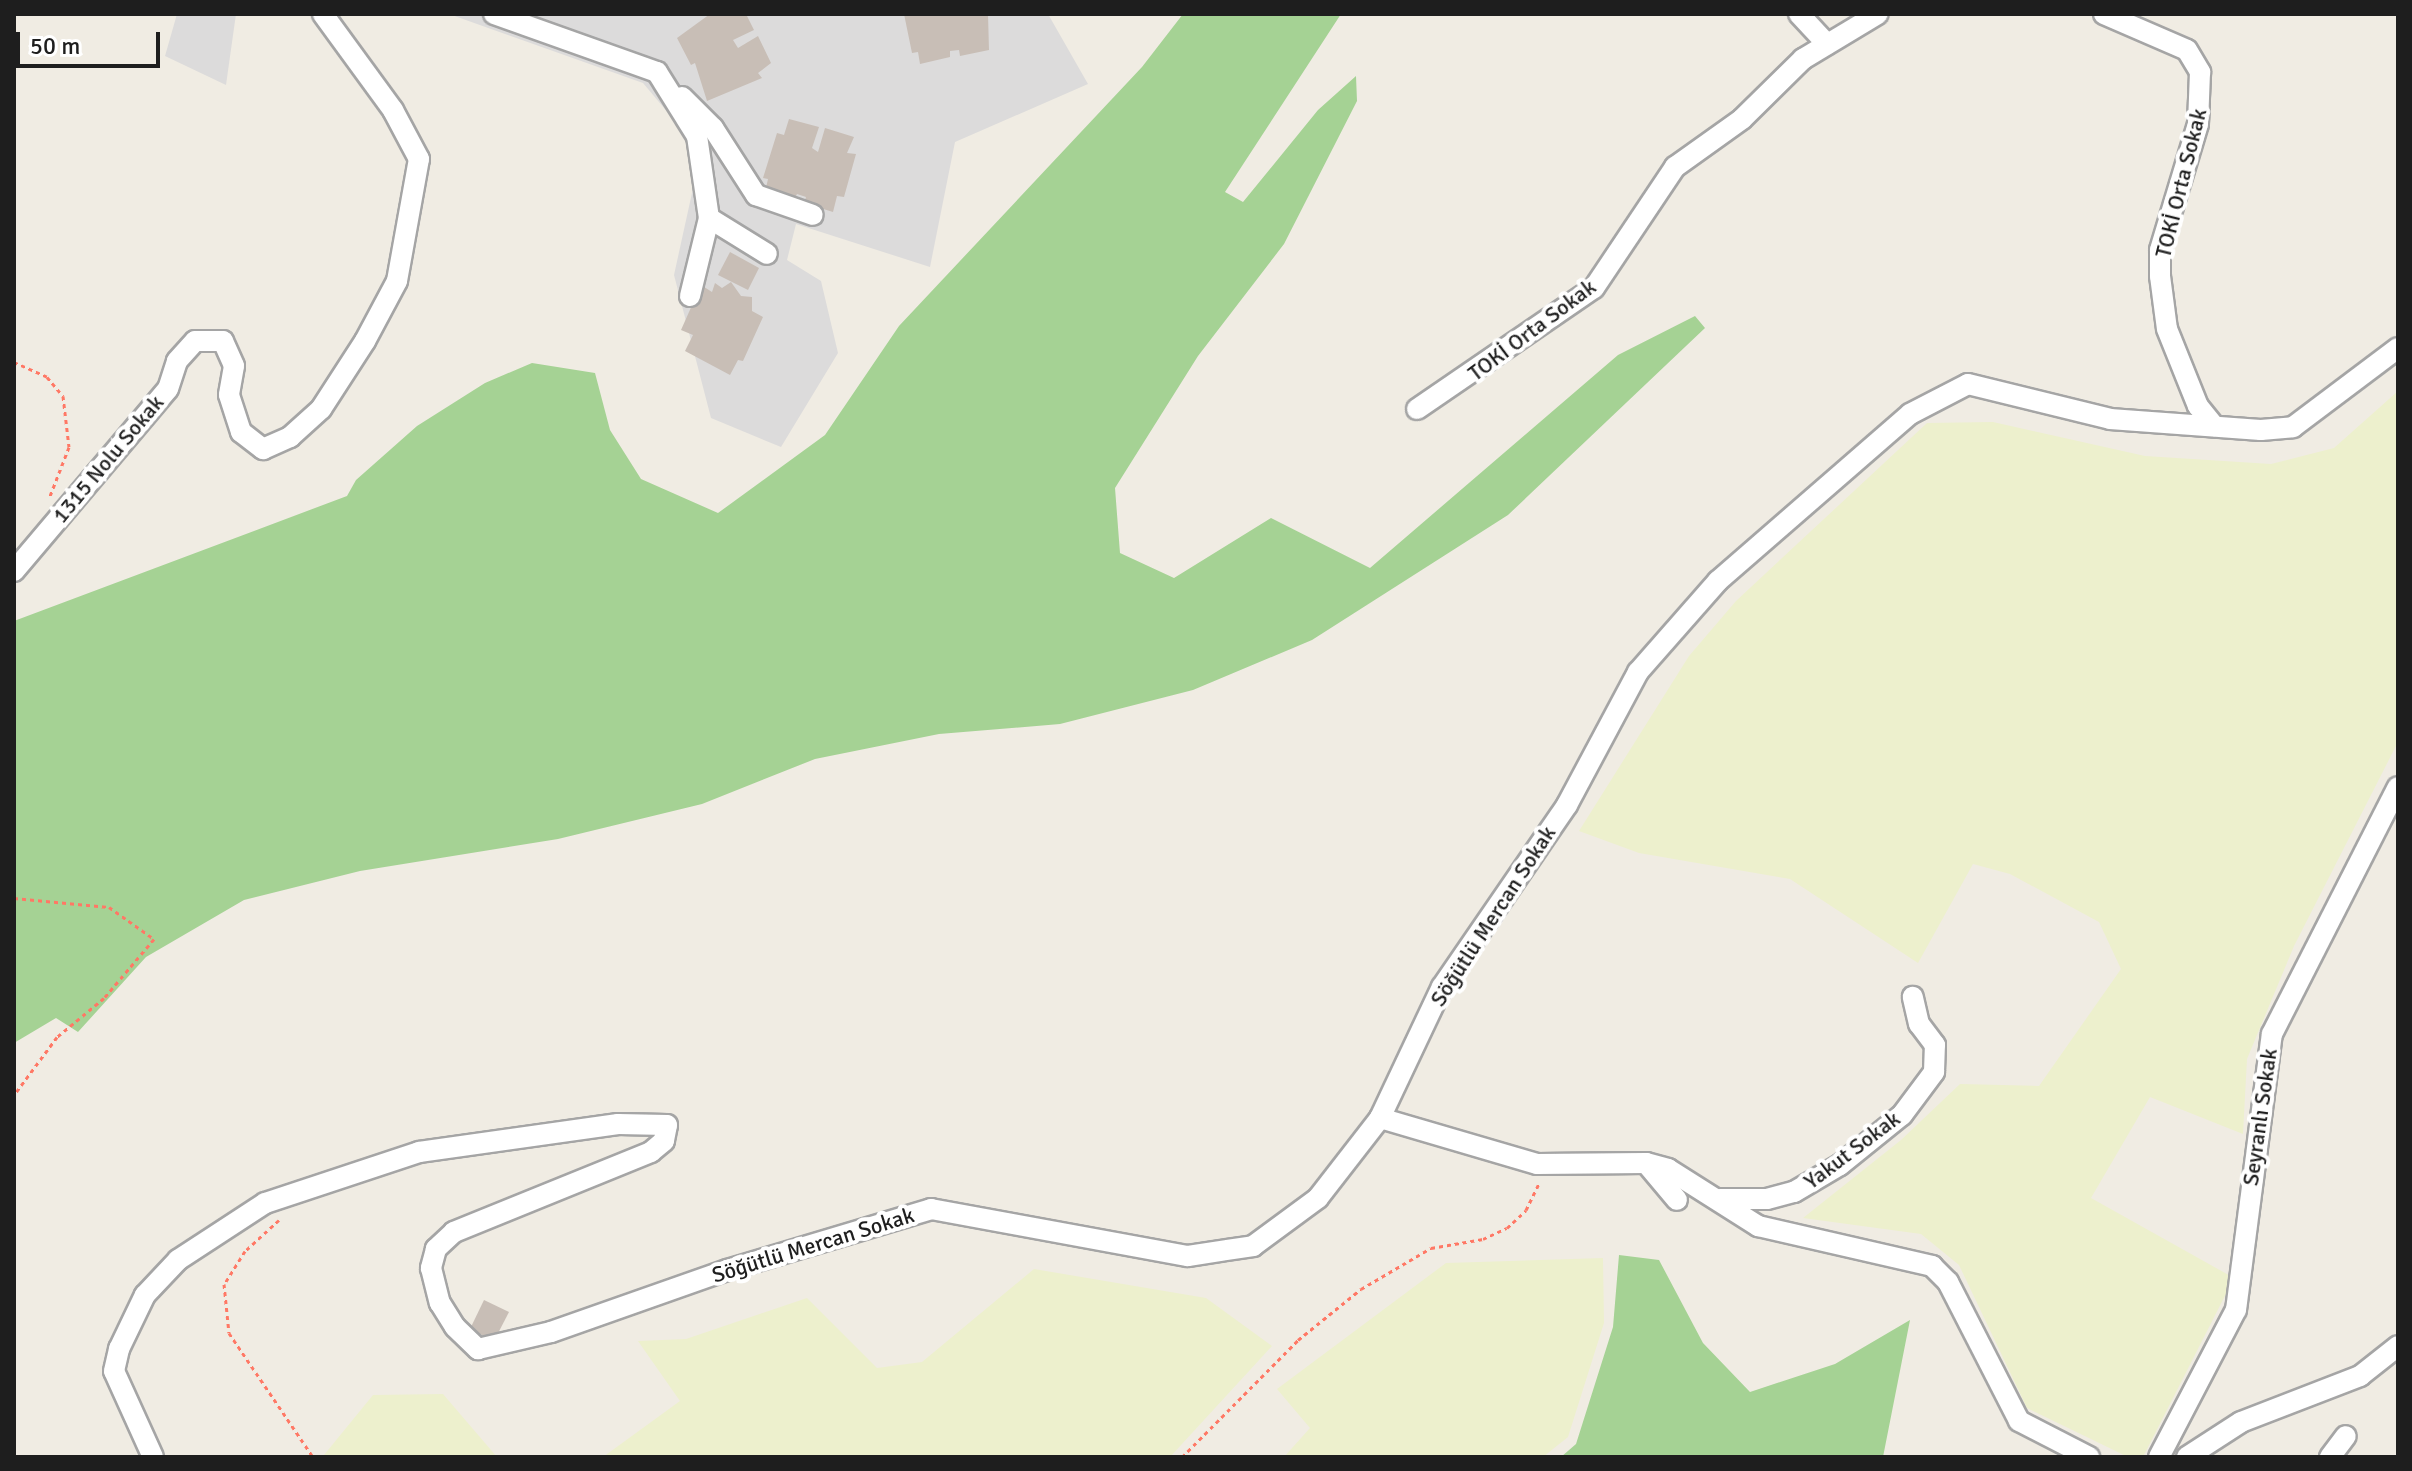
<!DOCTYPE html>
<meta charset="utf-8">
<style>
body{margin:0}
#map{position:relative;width:2412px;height:1471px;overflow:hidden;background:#f0ece3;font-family:Signika,sans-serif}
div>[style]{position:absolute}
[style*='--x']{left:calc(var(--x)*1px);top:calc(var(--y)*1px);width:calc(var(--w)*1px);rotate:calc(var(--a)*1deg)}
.residential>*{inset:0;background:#dcdbdb}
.farmland>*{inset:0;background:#edf0cd}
.forest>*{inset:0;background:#a5d294}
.building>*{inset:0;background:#c8beb6}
.path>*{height:3px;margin-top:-1.5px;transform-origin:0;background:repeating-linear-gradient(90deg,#ff7865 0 4px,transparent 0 8px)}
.roads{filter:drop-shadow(2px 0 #a5a5a5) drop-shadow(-2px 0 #a5a5a5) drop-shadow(0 2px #a5a5a5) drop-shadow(0 -2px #a5a5a5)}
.minor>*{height:20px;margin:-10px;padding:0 10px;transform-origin:10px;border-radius:10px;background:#fff}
span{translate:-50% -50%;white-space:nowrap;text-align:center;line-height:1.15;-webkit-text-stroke:8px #fff;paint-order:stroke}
.street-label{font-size:22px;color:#1e1e1e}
.frame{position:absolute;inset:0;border:16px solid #1e1e1e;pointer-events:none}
.scale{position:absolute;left:16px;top:32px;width:144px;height:36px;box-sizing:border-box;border:4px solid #1e1e1e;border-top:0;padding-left:10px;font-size:24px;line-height:28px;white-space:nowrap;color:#1e1e1e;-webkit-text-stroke:6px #fff;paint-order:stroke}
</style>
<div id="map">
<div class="residential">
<div style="clip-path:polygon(177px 14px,236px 14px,226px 85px,165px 56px)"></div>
<div style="clip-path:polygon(449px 14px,1048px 14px,1088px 84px,955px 142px,930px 267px,796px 224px,787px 260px,821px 281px,838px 353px,781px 447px,711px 418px,674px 275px,701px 152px,643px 83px)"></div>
</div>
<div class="farmland">
<div style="clip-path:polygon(2398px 391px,2398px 742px,2294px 946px,2247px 1059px,2243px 1134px,2150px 1097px,2091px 1198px,2234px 1278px,2143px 1457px,2128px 1457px,2027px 1408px,1959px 1265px,1921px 1234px,1803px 1218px,1901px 1140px,1960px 1084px,2039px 1086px,2121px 969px,2099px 922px,2010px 874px,1973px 864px,1918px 963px,1790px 879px,1639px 853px,1579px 831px,1689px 656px,1736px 601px,1927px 423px,1993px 422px,2145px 456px,2271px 464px,2334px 448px)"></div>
<div style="clip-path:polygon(1603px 1258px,1604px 1323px,1568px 1437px,1543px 1457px,1284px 1457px,1310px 1428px,1277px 1389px,1446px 1263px)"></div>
<div style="clip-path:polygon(1034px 1269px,1206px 1298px,1272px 1346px,1170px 1457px,603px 1457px,680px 1401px,638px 1341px,686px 1339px,807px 1298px,877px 1368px,922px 1362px)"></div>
<div style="clip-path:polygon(443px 1394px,497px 1457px,324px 1455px,373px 1395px)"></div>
</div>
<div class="forest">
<div style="clip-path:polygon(1183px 14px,1341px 14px,1225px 192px,1243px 202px,1318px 110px,1356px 76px,1357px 101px,1284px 244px,1198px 356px,1115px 488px,1120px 553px,1174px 578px,1271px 518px,1370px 568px,1618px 355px,1695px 316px,1705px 328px,1508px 515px,1312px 640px,1193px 690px,1060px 724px,939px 734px,815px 759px,702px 804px,558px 839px,360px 871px,244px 900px,146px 957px,78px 1032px,56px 1018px,14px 1043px,14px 621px,347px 496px,356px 480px,417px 426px,485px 383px,532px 363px,595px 373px,610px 430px,641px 479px,718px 513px,825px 435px,899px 326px,1142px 67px)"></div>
<div style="clip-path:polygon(1619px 1255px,1659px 1260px,1703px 1343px,1750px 1392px,1835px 1364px,1910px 1320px,1883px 1457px,1561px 1457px,1576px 1444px,1613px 1327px)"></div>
</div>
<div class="building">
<div style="clip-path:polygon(710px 14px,746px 14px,754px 30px,733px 40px,738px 48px,758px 36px,771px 63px,758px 73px,762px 78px,707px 101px,695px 63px,691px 65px,677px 38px)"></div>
<div style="clip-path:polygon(904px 14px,988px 14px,989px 50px,960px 56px,959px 50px,950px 51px,950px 57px,920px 64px,918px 52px,912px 53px)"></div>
<div style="clip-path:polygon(789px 119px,819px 127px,812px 148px,818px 152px,825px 128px,854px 137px,847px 153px,856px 154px,844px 197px,837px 196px,833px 212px,804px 203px,806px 197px,797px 194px,794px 200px,765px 192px,768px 179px,763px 178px,777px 133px,784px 135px)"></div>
<div style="clip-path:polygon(730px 252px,759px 268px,748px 290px,718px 275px)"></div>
<div style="clip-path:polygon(731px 282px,741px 296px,752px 297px,752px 311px,763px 317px,743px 361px,738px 360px,730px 375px,685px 351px,693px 335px,681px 330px,701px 285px,712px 292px,715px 283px,722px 288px)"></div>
<div style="clip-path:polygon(484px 1300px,509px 1312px,494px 1341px,470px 1329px)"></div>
</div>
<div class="path">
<div style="--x:14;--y:362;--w:36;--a:24"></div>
<div style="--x:47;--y:377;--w:25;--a:50"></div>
<div style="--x:63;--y:396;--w:51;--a:83.3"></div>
<div style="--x:69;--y:447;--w:53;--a:111.2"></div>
<div style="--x:14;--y:898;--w:95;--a:5.4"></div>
<div style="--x:109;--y:907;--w:55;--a:35.4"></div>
<div style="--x:154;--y:939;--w:77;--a:130.3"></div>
<div style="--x:104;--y:998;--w:61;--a:140.3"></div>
<div style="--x:57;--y:1037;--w:72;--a:126.6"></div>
<div style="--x:279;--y:1220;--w:46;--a:137.6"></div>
<div style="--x:245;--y:1251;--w:39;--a:122"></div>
<div style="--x:224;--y:1284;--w:49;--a:84.2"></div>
<div style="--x:229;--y:1333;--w:150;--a:55.9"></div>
<div style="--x:1182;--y:1457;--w:165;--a:-45.2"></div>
<div style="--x:1298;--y:1340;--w:81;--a:-39"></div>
<div style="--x:1361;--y:1289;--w:81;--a:-30.4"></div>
<div style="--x:1431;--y:1248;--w:53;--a:-9.8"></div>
<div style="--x:1483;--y:1239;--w:26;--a:-25"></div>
<div style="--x:1507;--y:1228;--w:26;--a:-43"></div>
<div style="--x:1526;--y:1210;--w:30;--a:-64"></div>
</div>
<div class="roads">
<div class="minor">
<div style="--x:494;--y:14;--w:173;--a:19.6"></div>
<div style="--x:657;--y:72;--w:75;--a:58"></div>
<div style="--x:697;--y:136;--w:83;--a:81.7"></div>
<div style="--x:709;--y:218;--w:68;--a:31.8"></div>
<div style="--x:1799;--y:14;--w:41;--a:47"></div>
<div style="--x:2104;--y:14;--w:90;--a:23.4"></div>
<div style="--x:2187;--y:50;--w:26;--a:59"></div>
<div style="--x:2200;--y:72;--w:52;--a:92.2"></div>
<div style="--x:2198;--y:124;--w:132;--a:106.8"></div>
<div style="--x:2160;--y:250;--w:26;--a:90"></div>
<div style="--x:2160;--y:276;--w:53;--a:82.5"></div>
<div style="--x:2167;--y:329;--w:83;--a:68.1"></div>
<div style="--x:2198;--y:406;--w:26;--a:51"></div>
<div style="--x:682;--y:97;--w:44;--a:45"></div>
<div style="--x:713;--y:128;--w:80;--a:57.3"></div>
<div style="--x:756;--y:195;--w:60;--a:19.3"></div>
<div style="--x:690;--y:296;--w:80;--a:-76.3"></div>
<div style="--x:1417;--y:409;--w:214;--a:-34.4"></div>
<div style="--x:1594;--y:288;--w:146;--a:-56.2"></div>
<div style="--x:1675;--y:167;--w:82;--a:-35.6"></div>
<div style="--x:1742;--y:119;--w:86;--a:-44.5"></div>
<div style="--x:1803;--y:59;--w:87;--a:-31"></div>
<div style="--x:14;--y:571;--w:238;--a:-49.8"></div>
<div style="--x:168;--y:389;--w:29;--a:-72"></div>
<div style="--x:177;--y:361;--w:27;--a:-48"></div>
<div style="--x:195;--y:341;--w:28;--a:0"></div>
<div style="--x:223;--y:341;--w:27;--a:66"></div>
<div style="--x:234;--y:366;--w:29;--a:100"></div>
<div style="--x:229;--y:395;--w:39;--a:72"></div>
<div style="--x:241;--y:432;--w:28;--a:38"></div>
<div style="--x:263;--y:449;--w:30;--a:-24"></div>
<div style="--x:290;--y:437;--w:42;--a:-42.1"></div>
<div style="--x:321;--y:409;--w:81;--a:-57.1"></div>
<div style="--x:365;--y:341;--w:68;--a:-61.9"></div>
<div style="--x:397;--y:281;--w:124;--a:-79.8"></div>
<div style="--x:419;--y:159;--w:55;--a:-118"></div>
<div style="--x:393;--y:110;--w:119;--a:-126.1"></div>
<div style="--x:1380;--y:1118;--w:164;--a:16.3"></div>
<div style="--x:1537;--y:1164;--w:109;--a:-0.5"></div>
<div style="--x:1646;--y:1163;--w:23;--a:15"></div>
<div style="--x:1668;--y:1169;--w:107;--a:32.3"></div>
<div style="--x:1758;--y:1226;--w:179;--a:12.9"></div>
<div style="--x:1932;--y:1266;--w:23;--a:45"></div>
<div style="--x:1948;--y:1282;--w:156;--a:62.9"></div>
<div style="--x:2019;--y:1421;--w:79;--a:27.2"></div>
<div style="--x:1646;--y:1163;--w:48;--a:50"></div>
<div style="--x:1720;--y:1199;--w:47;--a:0"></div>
<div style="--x:1767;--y:1199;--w:28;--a:-15"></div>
<div style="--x:1794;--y:1192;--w:53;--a:-30.4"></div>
<div style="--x:1840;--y:1165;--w:80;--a:-38.9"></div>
<div style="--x:1902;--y:1115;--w:54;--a:-53.3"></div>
<div style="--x:1934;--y:1072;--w:27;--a:-88"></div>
<div style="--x:1935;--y:1045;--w:26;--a:-127"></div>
<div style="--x:1919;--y:1024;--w:28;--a:-103"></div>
<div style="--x:153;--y:1457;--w:94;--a:-114.4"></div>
<div style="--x:114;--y:1371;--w:23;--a:-77"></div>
<div style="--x:119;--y:1349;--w:60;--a:-64.3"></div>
<div style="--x:145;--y:1295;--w:48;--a:-46.7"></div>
<div style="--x:178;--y:1260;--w:104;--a:-33.2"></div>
<div style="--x:265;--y:1203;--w:162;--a:-18.3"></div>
<div style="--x:419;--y:1152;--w:201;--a:-8"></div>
<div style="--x:618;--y:1124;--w:49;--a:1.2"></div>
<div style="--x:667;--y:1125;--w:16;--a:101"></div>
<div style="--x:664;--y:1141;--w:17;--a:140"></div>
<div style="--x:651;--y:1152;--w:213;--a:157.9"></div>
<div style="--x:454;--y:1232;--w:25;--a:137"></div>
<div style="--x:436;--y:1249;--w:20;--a:105"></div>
<div style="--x:431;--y:1268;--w:36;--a:76"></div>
<div style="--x:440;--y:1303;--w:28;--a:58"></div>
<div style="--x:455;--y:1327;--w:32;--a:44"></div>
<div style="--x:478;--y:1349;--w:75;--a:-13.1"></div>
<div style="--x:551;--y:1332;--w:187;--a:-19.4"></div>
<div style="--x:727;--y:1270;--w:213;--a:-16.6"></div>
<div style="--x:931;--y:1209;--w:261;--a:10.4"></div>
<div style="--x:1188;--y:1256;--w:66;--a:-8.7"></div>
<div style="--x:1253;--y:1246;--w:81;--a:-36.4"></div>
<div style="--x:1318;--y:1198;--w:101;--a:-52.2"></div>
<div style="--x:1380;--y:1118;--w:145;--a:-64.7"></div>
<div style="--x:1442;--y:987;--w:221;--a:-55.5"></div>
<div style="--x:1567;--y:805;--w:151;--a:-61.9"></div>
<div style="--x:1638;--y:672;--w:121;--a:-48.7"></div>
<div style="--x:1718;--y:581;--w:254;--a:-41"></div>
<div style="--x:1910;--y:414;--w:65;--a:-27.3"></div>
<div style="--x:1968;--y:384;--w:146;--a:13.8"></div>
<div style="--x:2110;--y:419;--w:151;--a:4.2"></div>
<div style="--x:2261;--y:430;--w:32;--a:-5"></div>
<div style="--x:2293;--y:427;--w:131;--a:-37"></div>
<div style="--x:2159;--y:1457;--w:166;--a:-62.4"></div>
<div style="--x:2236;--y:1310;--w:278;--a:-82.6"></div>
<div style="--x:2272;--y:1034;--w:277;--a:-63"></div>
<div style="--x:2187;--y:1457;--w:64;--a:-32.9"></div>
<div style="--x:2241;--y:1422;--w:128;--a:-21.1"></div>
<div style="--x:2360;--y:1376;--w:48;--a:-38.3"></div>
<div style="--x:2330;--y:1457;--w:26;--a:-53"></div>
</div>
</div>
<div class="street-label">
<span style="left:2181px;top:183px;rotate:-76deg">TOKİ Orta Sokak</span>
<span style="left:1532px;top:330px;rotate:-37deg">TOKİ Orta Sokak</span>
<span style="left:108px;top:459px;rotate:-50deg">1315 Nolu Sokak</span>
<span style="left:1493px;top:916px;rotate:-57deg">Söğütlü Mercan Sokak</span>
<span style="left:2260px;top:1117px;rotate:-82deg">Seyranlı Sokak</span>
<span style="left:1852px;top:1150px;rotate:-37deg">Yakut Sokak</span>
<span style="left:813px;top:1245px;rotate:-17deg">Söğütlü Mercan Sokak</span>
</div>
<div class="frame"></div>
<div class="scale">50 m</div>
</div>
